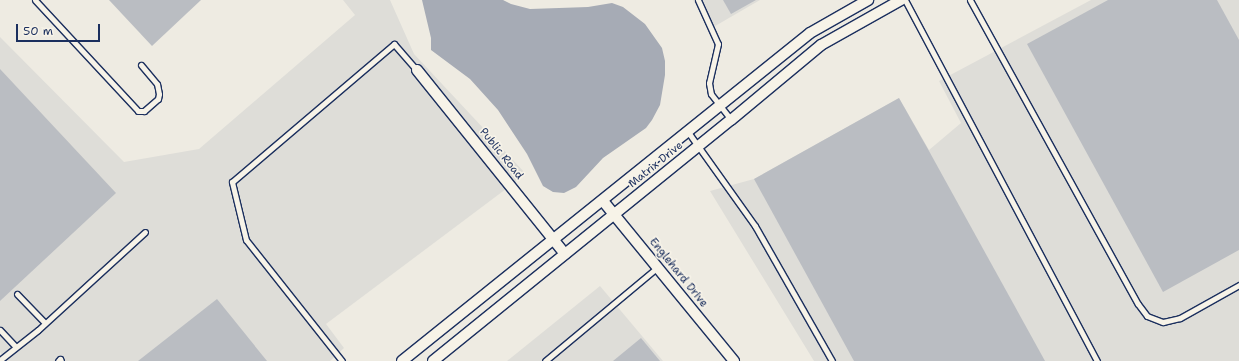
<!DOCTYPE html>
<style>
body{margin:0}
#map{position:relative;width:1239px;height:361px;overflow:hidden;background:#eeebe2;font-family:"Shantell Sans",sans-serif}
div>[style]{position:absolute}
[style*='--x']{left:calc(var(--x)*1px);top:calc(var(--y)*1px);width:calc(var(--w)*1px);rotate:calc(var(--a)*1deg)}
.built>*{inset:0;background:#deddd8}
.water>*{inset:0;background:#a6abb5}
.building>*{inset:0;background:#babdc2}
.roads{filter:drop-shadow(1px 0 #1b2f5e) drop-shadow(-1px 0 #1b2f5e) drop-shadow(0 1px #1b2f5e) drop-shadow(0 -1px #1b2f5e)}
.lane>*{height:5px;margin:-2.5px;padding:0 2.5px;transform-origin:2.5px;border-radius:2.5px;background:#f7f3e8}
.street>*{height:10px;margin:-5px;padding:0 5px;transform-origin:5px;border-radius:5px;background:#f7f3e8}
span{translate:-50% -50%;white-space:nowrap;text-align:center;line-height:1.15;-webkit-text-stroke:3.5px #f7f3e8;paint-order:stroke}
.street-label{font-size:11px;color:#1b2f5e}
.scale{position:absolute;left:16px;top:24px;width:84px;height:18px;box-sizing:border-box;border:2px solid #1b2f5e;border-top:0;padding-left:5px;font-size:12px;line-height:14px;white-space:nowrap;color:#1b2f5e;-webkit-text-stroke:3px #f7f3e8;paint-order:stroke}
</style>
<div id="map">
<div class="built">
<div style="clip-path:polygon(343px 0,390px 0,414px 54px,526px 174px,326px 324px,344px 348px,330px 361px,0 361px,4px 357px,0 352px,0 37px,124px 162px,199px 149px,355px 15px)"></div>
<div style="clip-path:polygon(693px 0,760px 0,710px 29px)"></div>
<div style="clip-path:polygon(1091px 0,1239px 0,1239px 361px,814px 361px,710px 191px,754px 179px,899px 98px,929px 150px,961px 123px,939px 81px)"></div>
<div style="clip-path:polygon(600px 286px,663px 361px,507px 361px)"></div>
</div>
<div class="water">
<div style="clip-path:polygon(422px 0,503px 0,511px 4px,530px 9px,588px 7px,612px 3px,623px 7px,645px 24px,662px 48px,665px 61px,665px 75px,660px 105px,652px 120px,646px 128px,603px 158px,576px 187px,564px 193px,553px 192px,543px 186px,527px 154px,498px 110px,470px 79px,431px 50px,431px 38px)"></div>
</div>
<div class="building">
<div style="clip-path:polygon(109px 0,201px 0,152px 46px)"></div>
<div style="clip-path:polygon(723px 0,756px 0,731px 14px)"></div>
<div style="clip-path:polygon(1108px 0,1217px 0,1239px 40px,1239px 250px,1163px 292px,1027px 44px)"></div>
<div style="clip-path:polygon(0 69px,116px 193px,0 301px)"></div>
<div style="clip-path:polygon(899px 98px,929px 151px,1045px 361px,854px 361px,754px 179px)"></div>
<div style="clip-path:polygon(217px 299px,267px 361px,138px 361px)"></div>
<div style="clip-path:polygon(641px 338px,660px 361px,613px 361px)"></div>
</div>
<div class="roads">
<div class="lane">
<div style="--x:35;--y:0;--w:151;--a:47.1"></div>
<div style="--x:138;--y:111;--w:6;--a:0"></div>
<div style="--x:144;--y:111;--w:18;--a:-41"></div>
<div style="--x:158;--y:99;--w:5;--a:-79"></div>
<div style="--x:159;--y:94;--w:10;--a:-101"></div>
<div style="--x:157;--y:84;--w:25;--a:-130"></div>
<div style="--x:698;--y:0;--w:48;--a:65.6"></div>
<div style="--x:718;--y:44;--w:40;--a:103"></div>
<div style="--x:709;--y:83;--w:11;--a:80"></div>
<div style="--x:711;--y:94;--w:33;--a:52"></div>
<div style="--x:905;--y:0;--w:409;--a:62"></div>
<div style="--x:970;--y:0;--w:347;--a:61.1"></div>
<div style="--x:1138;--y:304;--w:15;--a:53"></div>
<div style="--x:1147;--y:316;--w:17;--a:21"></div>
<div style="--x:1163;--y:322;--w:17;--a:-13"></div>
<div style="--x:1180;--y:318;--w:68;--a:-29.2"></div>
<div style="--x:688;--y:132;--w:115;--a:54.5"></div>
<div style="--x:755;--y:226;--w:155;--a:60.3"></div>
<div style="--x:17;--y:294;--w:40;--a:46"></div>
<div style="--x:0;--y:330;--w:23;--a:47"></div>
<div style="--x:0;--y:360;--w:48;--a:-38.3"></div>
<div style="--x:38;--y:330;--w:145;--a:-42.5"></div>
<div style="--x:58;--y:361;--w:3;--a:-45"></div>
<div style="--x:60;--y:359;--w:2;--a:63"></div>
<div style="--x:342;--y:361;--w:154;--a:-128.4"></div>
<div style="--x:246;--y:240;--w:60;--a:-103.6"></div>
<div style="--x:232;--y:182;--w:213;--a:-40.4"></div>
<div style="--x:394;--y:44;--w:35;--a:49"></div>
<div style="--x:545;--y:361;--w:147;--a:-39.8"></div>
</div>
<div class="street">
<div style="--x:417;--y:70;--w:236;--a:51.2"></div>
<div style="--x:603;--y:201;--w:207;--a:50.7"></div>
<div style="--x:402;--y:361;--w:523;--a:-38.8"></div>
<div style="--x:810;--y:33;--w:67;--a:-29.6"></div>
<div style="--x:433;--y:361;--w:383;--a:-39"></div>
<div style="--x:731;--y:120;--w:117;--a:-39.8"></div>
<div style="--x:821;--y:45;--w:92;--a:-29.4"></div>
</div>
</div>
<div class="street-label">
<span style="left:501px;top:154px;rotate:51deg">Public Road</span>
<span style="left:656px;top:165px;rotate:-39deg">Matrix Drive</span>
<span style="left:678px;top:273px;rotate:51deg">Englehard Drive</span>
</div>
<div class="scale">50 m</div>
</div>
